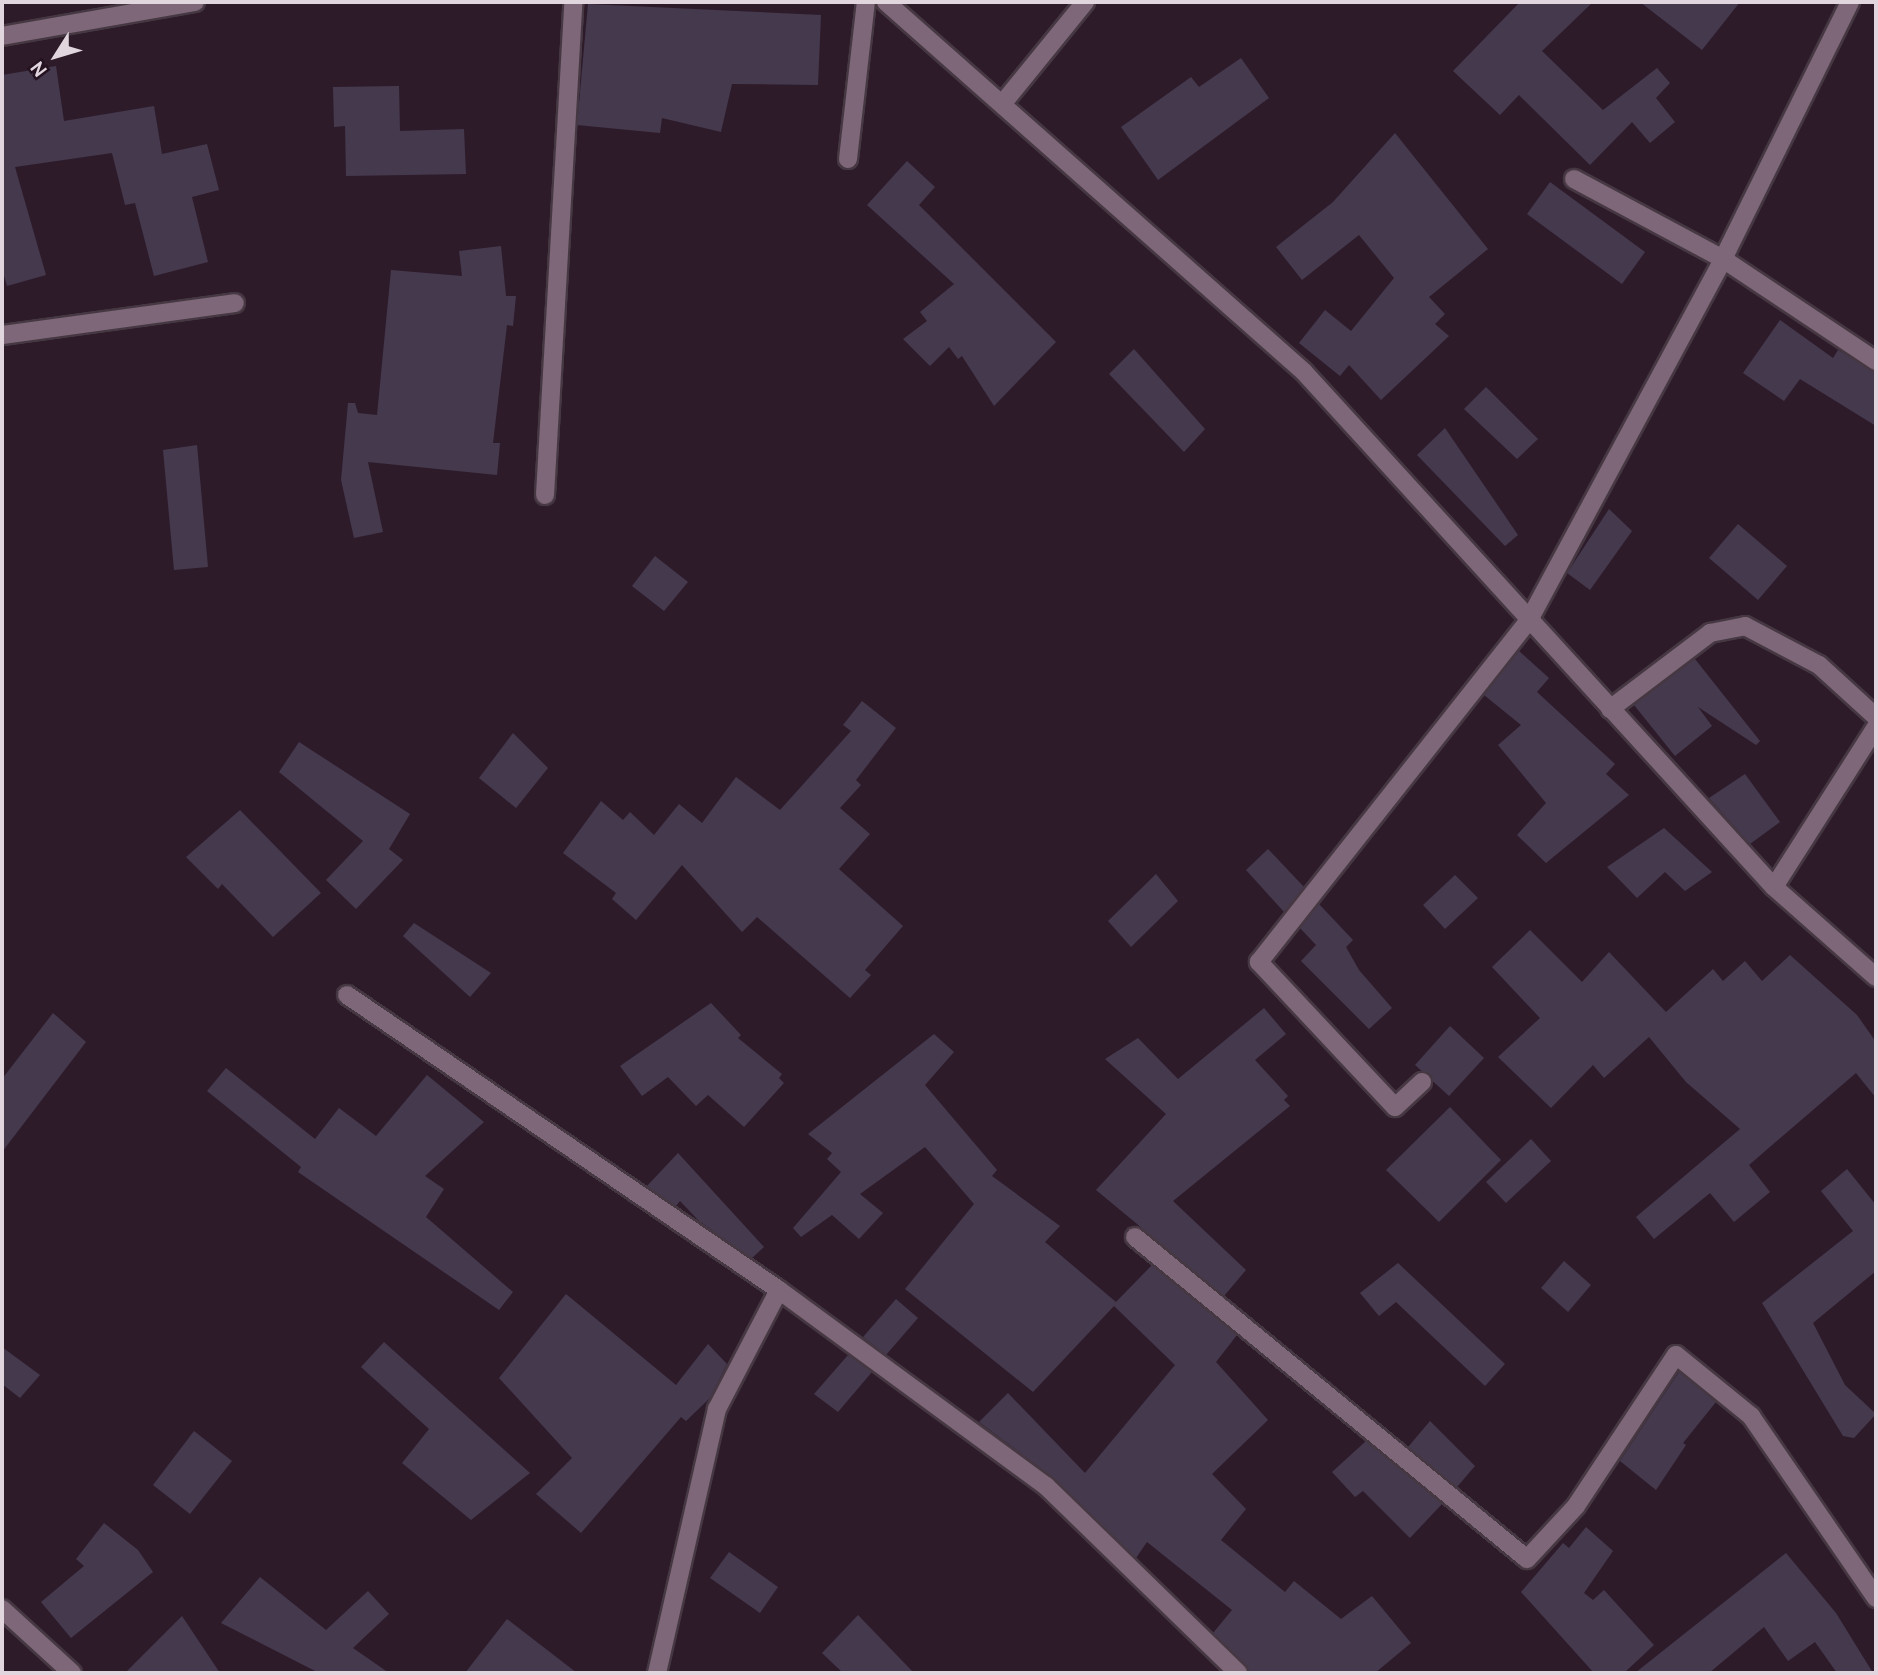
<!DOCTYPE html>
<style>
body{margin:0}
#map{position:relative;width:1878px;height:1675px;overflow:hidden;background:#2e1b2a;font-family:Cabin,sans-serif}
div>[style]{position:absolute}
[style*='--x']{left:calc(var(--x)*1px);top:calc(var(--y)*1px);width:calc(var(--w)*1px);rotate:calc(var(--a)*1deg)}
.building>*{inset:0;background:#45394e}
.roads{filter:drop-shadow(2px 0 #463843) drop-shadow(-2px 0 #463843) drop-shadow(0 2px #463843) drop-shadow(0 -2px #463843)}
.minor>*{height:18px;margin:-9px;padding:0 9px;transform-origin:9px;border-radius:9px;background:#7e6778}
span{translate:-50% -50%;white-space:nowrap;text-align:center;line-height:1.15;-webkit-text-stroke:6px #241220;paint-order:stroke}
.frame{position:absolute;inset:0;border:4px solid #e1d5de;pointer-events:none}
.north{position:absolute;left:21px;top:21px;width:70px;height:70px;-webkit-text-stroke:5px #241220;paint-order:stroke;rotate:233deg;font-size:19px;font-weight:700;line-height:28px;text-align:center;color:#e1d5de}
.north::after{content:'';display:block;margin:auto;width:24px;height:32px;background:#e1d5de;clip-path:polygon(50% 0,100% 100%,50% 72%,0 100%)}
</style>
<div id="map">
<div class="building">
<div style="clip-path:polygon(1520px 2px,1593px 2px,1542px 51px,1603px 110px,1657px 68px,1670px 83px,1656px 98px,1675px 122px,1650px 143px,1632px 122px,1590px 165px,1519px 95px,1500px 115px,1453px 71px)"></div>
<div style="clip-path:polygon(1640px 2px,1740px 2px,1702px 50px)"></div>
<div style="clip-path:polygon(588px 4px,821px 15px,818px 85px,732px 84px,721px 132px,662px 118px,660px 133px,577px 125px)"></div>
<div style="clip-path:polygon(1241px 58px,1269px 98px,1158px 180px,1121px 127px,1191px 77px,1199px 87px)"></div>
<div style="clip-path:polygon(56px 66px,64px 121px,154px 106px,162px 154px,207px 144px,219px 190px,192px 197px,208px 262px,154px 276px,135px 203px,125px 205px,112px 153px,15px 167px,46px 275px,7px 286px,2px 269px,2px 75px)"></div>
<div style="clip-path:polygon(399px 86px,400px 131px,464px 129px,466px 174px,346px 176px,345px 126px,334px 127px,333px 87px)"></div>
<div style="clip-path:polygon(1395px 133px,1488px 249px,1429px 297px,1445px 314px,1435px 324px,1449px 336px,1381px 400px,1349px 365px,1340px 376px,1299px 343px,1325px 310px,1351px 331px,1394px 278px,1359px 235px,1302px 280px,1276px 247px,1333px 202px)"></div>
<div style="clip-path:polygon(907px 161px,935px 187px,919px 205px,1056px 342px,994px 406px,962px 356px,958px 359px,949px 347px,930px 366px,903px 339px,927px 321px,920px 312px,954px 284px,867px 205px)"></div>
<div style="clip-path:polygon(1550px 182px,1645px 252px,1622px 284px,1527px 214px)"></div>
<div style="clip-path:polygon(501px 246px,506px 296px,516px 296px,513px 326px,507px 325px,493px 443px,500px 443px,497px 475px,368px 462px,383px 532px,354px 538px,341px 480px,348px 403px,355px 403px,358px 413px,377px 415px,391px 270px,462px 276px,459px 251px)"></div>
<div style="clip-path:polygon(1780px 320px,1833px 358px,1838px 350px,1876px 372px,1876px 426px,1800px 379px,1784px 401px,1743px 373px)"></div>
<div style="clip-path:polygon(1134px 349px,1205px 429px,1184px 452px,1109px 374px)"></div>
<div style="clip-path:polygon(1486px 387px,1538px 439px,1517px 459px,1464px 409px)"></div>
<div style="clip-path:polygon(1445px 428px,1518px 535px,1505px 546px,1417px 455px)"></div>
<div style="clip-path:polygon(197px 445px,208px 567px,174px 570px,163px 450px)"></div>
<div style="clip-path:polygon(1609px 509px,1632px 531px,1590px 590px,1567px 573px)"></div>
<div style="clip-path:polygon(1738px 524px,1787px 566px,1758px 600px,1709px 558px)"></div>
<div style="clip-path:polygon(655px 556px,688px 582px,664px 611px,632px 586px)"></div>
<div style="clip-path:polygon(1519px 651px,1549px 678px,1537px 692px,1615px 764px,1606px 774px,1629px 795px,1546px 863px,1517px 835px,1546px 803px,1498px 745px,1521px 725px,1484px 695px)"></div>
<div style="clip-path:polygon(1695px 659px,1760px 741px,1756px 745px,1698px 707px,1712px 726px,1675px 756px,1634px 705px)"></div>
<div style="clip-path:polygon(862px 701px,896px 728px,856px 780px,861px 785px,840px 808px,870px 834px,839px 869px,903px 926px,865px 970px,871px 975px,850px 998px,757px 917px,742px 932px,682px 865px,636px 920px,612px 899px,616px 893px,563px 853px,601px 801px,623px 820px,630px 812px,654px 835px,679px 804px,702px 823px,736px 777px,780px 810px,851px 731px,843px 725px)"></div>
<div style="clip-path:polygon(513px 733px,548px 768px,516px 808px,479px 778px)"></div>
<div style="clip-path:polygon(299px 742px,410px 814px,389px 849px,403px 860px,356px 909px,326px 880px,363px 841px,279px 772px)"></div>
<div style="clip-path:polygon(1745px 774px,1780px 822px,1750px 844px,1709px 798px)"></div>
<div style="clip-path:polygon(240px 810px,321px 893px,273px 937px,222px 884px,218px 889px,186px 857px)"></div>
<div style="clip-path:polygon(1664px 828px,1712px 872px,1685px 891px,1665px 872px,1637px 898px,1607px 867px)"></div>
<div style="clip-path:polygon(1268px 849px,1304px 887px,1284px 912px,1246px 870px)"></div>
<div style="clip-path:polygon(1156px 874px,1178px 901px,1131px 947px,1108px 921px)"></div>
<div style="clip-path:polygon(1455px 875px,1478px 898px,1445px 929px,1423px 905px)"></div>
<div style="clip-path:polygon(1319px 904px,1353px 940px,1346px 947px,1359px 970px,1392px 1008px,1369px 1029px,1301px 961px,1316px 945px,1300px 928px)"></div>
<div style="clip-path:polygon(414px 923px,491px 973px,470px 997px,403px 936px)"></div>
<div style="clip-path:polygon(1530px 930px,1582px 982px,1609px 952px,1666px 1012px,1713px 969px,1723px 981px,1745px 961px,1762px 981px,1790px 955px,1857px 1015px,1876px 1042px,1876px 1098px,1856px 1073px,1749px 1165px,1770px 1192px,1734px 1222px,1710px 1193px,1654px 1239px,1636px 1217px,1740px 1129px,1686px 1082px,1649px 1037px,1604px 1078px,1593px 1065px,1551px 1108px,1498px 1057px,1540px 1018px,1492px 967px)"></div>
<div style="clip-path:polygon(711px 1003px,741px 1035px,738px 1038px,782px 1074px,779px 1078px,784px 1083px,744px 1127px,708px 1095px,696px 1106px,668px 1077px,642px 1096px,620px 1066px)"></div>
<div style="clip-path:polygon(1264px 1008px,1286px 1034px,1255px 1060px,1288px 1096px,1284px 1100px,1290px 1106px,1173px 1201px,1246px 1270px,1224px 1296px,1096px 1190px,1166px 1114px,1105px 1059px,1138px 1038px,1178px 1079px)"></div>
<div style="clip-path:polygon(53px 1013px,86px 1042px,2px 1152px,2px 1079px)"></div>
<div style="clip-path:polygon(1450px 1026px,1484px 1058px,1449px 1096px,1415px 1065px)"></div>
<div style="clip-path:polygon(934px 1034px,954px 1052px,925px 1085px,997px 1170px,992px 1176px,1060px 1226px,1045px 1242px,1116px 1302px,1152px 1265px,1237px 1335px,1216px 1362px,1268px 1420px,1212px 1474px,1246px 1509px,1221px 1540px,1285px 1592px,1294px 1581px,1341px 1619px,1372px 1596px,1411px 1643px,1375px 1673px,1249px 1673px,1213px 1633px,1232px 1610px,1147px 1542px,1136px 1558px,1054px 1478px,979px 1422px,1008px 1393px,1085px 1473px,1175px 1365px,1114px 1306px,1033px 1392px,905px 1289px,974px 1204px,925px 1147px,860px 1194px,883px 1213px,859px 1239px,832px 1215px,801px 1237px,793px 1228px,841px 1172px,827px 1159px,832px 1153px,808px 1134px)"></div>
<div style="clip-path:polygon(226px 1068px,315px 1139px,339px 1108px,376px 1136px,427px 1075px,484px 1122px,425px 1176px,444px 1189px,426px 1217px,513px 1292px,499px 1310px,298px 1172px,301px 1167px,207px 1091px)"></div>
<div style="clip-path:polygon(1450px 1107px,1501px 1160px,1439px 1222px,1386px 1170px)"></div>
<div style="clip-path:polygon(1531px 1139px,1551px 1161px,1506px 1203px,1486px 1182px)"></div>
<div style="clip-path:polygon(678px 1153px,764px 1247px,752px 1258px,699px 1221px,680px 1201px,676px 1206px,647px 1186px)"></div>
<div style="clip-path:polygon(1847px 1169px,1876px 1205px,1876px 1271px,1813px 1323px,1845px 1385px,1876px 1414px,1854px 1438px,1843px 1436px,1762px 1303px,1853px 1231px,1821px 1191px)"></div>
<div style="clip-path:polygon(1564px 1261px,1591px 1285px,1568px 1312px,1541px 1288px)"></div>
<div style="clip-path:polygon(1398px 1263px,1505px 1364px,1485px 1386px,1396px 1302px,1379px 1316px,1360px 1293px)"></div>
<div style="clip-path:polygon(566px 1294px,676px 1385px,708px 1344px,727px 1364px,710px 1398px,686px 1421px,681px 1417px,581px 1533px,536px 1494px,572px 1458px,499px 1378px)"></div>
<div style="clip-path:polygon(896px 1299px,918px 1318px,886px 1355px,863px 1337px)"></div>
<div style="clip-path:polygon(384px 1342px,530px 1473px,471px 1520px,402px 1463px,429px 1429px,361px 1367px)"></div>
<div style="clip-path:polygon(2px 1347px,40px 1375px,20px 1398px,2px 1384px)"></div>
<div style="clip-path:polygon(848px 1355px,872px 1372px,838px 1412px,814px 1394px)"></div>
<div style="clip-path:polygon(1679px 1372px,1716px 1402px,1683px 1443px,1686px 1445px,1656px 1490px,1620px 1461px)"></div>
<div style="clip-path:polygon(1430px 1421px,1475px 1466px,1457px 1487px,1408px 1447px)"></div>
<div style="clip-path:polygon(194px 1431px,232px 1461px,190px 1514px,153px 1485px)"></div>
<div style="clip-path:polygon(1366px 1441px,1442px 1504px,1410px 1538px,1363px 1491px,1355px 1497px,1332px 1472px)"></div>
<div style="clip-path:polygon(104px 1523px,138px 1550px,153px 1572px,71px 1638px,41px 1602px,84px 1566px,76px 1559px)"></div>
<div style="clip-path:polygon(1586px 1527px,1613px 1551px,1584px 1593px,1593px 1600px,1604px 1590px,1654px 1645px,1624px 1673px,1594px 1673px,1521px 1592px,1563px 1543px,1569px 1548px)"></div>
<div style="clip-path:polygon(729px 1552px,778px 1587px,760px 1613px,710px 1578px)"></div>
<div style="clip-path:polygon(1786px 1553px,1836px 1613px,1873px 1673px,1837px 1673px,1815px 1642px,1788px 1661px,1764px 1627px,1709px 1673px,1635px 1673px)"></div>
<div style="clip-path:polygon(260px 1577px,326px 1630px,368px 1591px,389px 1614px,353px 1648px,389px 1673px,319px 1673px,221px 1623px)"></div>
<div style="clip-path:polygon(858px 1615px,914px 1673px,843px 1673px,822px 1653px)"></div>
<div style="clip-path:polygon(182px 1616px,220px 1673px,125px 1673px)"></div>
<div style="clip-path:polygon(507px 1619px,577px 1673px,465px 1673px)"></div>
</div>
<div class="roads">
<div class="minor">
<div style="--x:886;--y:2;--w:558;--a:41.51"></div>
<div style="--x:1304;--y:372;--w:697;--a:47.62"></div>
<div style="--x:1774;--y:887;--w:136;--a:41.4"></div>
<div style="--x:2;--y:36;--w:196;--a:-10"></div>
<div style="--x:1003;--y:103;--w:130;--a:-50.9"></div>
<div style="--x:848;--y:159;--w:158;--a:-83.5"></div>
<div style="--x:1574;--y:179;--w:169;--a:28.2"></div>
<div style="--x:1723;--y:259;--w:184;--a:33.7"></div>
<div style="--x:2;--y:335;--w:235;--a:-7.8"></div>
<div style="--x:545;--y:495;--w:494;--a:-86.7"></div>
<div style="--x:1610;--y:709;--w:126;--a:-37.2"></div>
<div style="--x:1710;--y:633;--w:36;--a:-11"></div>
<div style="--x:1745;--y:626;--w:84;--a:27.8"></div>
<div style="--x:1819;--y:665;--w:77;--a:42.4"></div>
<div style="--x:1774;--y:887;--w:190;--a:-57.5"></div>
<div style="--x:347;--y:995;--w:523;--a:34.33"></div>
<div style="--x:779;--y:1290;--w:331;--a:36.3"></div>
<div style="--x:1046;--y:1486;--w:268;--a:44.2"></div>
<div style="--x:1422;--y:1082;--w:37;--a:137"></div>
<div style="--x:1395;--y:1107;--w:199;--a:-133.2"></div>
<div style="--x:1259;--y:962;--w:436;--a:-51.7"></div>
<div style="--x:1529;--y:620;--w:410;--a:-61.7"></div>
<div style="--x:1723;--y:259;--w:287;--a:-63.7"></div>
<div style="--x:1135;--y:1237;--w:507;--a:39.4"></div>
<div style="--x:1527;--y:1559;--w:72;--a:-47.2"></div>
<div style="--x:1576;--y:1506;--w:181;--a:-56.5"></div>
<div style="--x:1676;--y:1355;--w:97;--a:39.1"></div>
<div style="--x:1751;--y:1416;--w:221;--a:55.5"></div>
<div style="--x:2;--y:1609;--w:95;--a:42.4"></div>
<div style="--x:657;--y:1673;--w:271;--a:-77.2"></div>
<div style="--x:717;--y:1409;--w:134;--a:-62.5"></div>
</div>
</div>
<div class="frame"></div>
<div class="north">N</div>
</div>
